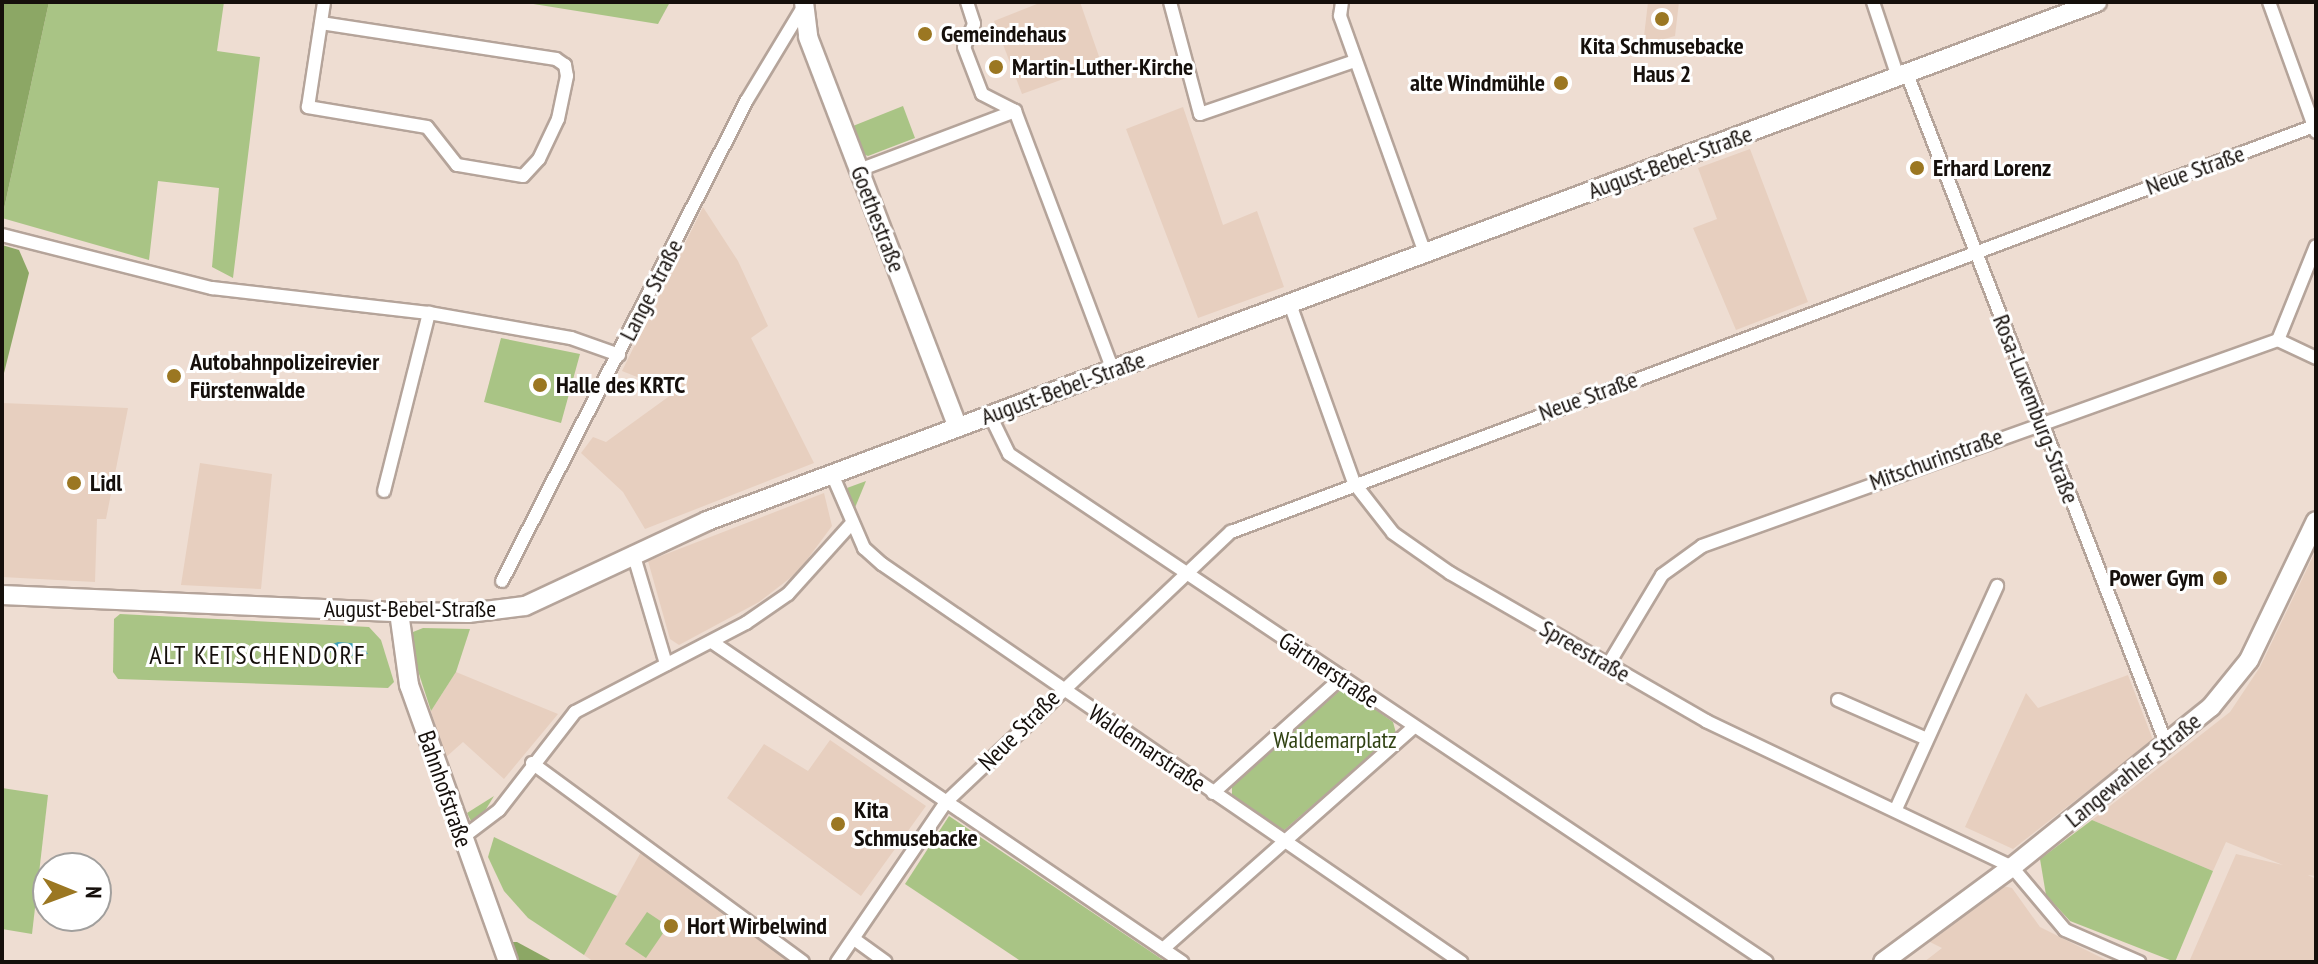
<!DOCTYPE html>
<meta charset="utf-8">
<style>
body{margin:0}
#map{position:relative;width:2318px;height:964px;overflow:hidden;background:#eeddd2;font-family:"PT Sans Narrow",sans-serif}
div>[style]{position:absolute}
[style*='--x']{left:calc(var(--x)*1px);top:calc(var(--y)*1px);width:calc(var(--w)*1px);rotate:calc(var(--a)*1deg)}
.built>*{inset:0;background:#e7cfbf}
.green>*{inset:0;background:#a9c485}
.forest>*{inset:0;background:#8ca765}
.water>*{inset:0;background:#3f9fb8}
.roads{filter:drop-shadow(2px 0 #b5a49a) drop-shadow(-2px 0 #b5a49a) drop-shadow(0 2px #b5a49a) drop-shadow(0 -2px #b5a49a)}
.street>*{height:12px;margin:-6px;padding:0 6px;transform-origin:6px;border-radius:6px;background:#fff}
.secondary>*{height:18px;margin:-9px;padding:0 9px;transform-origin:9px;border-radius:9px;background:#fff}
.dots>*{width:22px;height:22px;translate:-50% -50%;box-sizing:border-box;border:4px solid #fff;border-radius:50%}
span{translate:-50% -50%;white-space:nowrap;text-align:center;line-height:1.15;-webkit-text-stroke:6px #fff;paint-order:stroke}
.poi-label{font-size:24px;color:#150f0b;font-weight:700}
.left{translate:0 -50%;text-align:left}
.right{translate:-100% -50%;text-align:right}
.street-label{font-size:24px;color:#150f0b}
.park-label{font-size:24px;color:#304212}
.neighbourhood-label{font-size:26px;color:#150f0b;letter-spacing:2px}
.frame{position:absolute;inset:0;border:4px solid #150f0b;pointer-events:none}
.north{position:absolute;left:32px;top:852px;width:80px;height:80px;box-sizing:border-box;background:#fff;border:2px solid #a19f9d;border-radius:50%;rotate:91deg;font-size:22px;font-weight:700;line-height:32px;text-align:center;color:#150f0b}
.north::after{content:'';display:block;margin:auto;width:28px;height:36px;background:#9b7722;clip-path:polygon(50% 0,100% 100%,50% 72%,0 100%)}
</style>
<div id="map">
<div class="built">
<div style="clip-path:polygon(1042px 2px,1080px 2px,1102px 65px,1022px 94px,994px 21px)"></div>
<div style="clip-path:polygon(1648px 2px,1679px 2px,1675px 36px,1643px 45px)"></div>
<div style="clip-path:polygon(1183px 107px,1223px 225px,1257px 211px,1284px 287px,1198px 318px,1126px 129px)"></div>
<div style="clip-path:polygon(1750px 149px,1808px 302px,1736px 330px,1693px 228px,1717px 219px,1698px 168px)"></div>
<div style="clip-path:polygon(703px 207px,738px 261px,768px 326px,751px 338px,814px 463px,645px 529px,623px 492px,581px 453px,593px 437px,606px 442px,675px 392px,622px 371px)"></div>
<div style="clip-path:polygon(2px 403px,128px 408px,106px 519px,97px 519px,95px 582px,2px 577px)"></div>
<div style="clip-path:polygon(200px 463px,272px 474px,261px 589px,181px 585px)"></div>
<div style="clip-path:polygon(824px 493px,832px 526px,798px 572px,759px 602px,679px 645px,670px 639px,648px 561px)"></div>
<div style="clip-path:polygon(2316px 550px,2316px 876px,2308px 875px,2316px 879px,2316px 962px,2189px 962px,2236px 854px,2283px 865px,2226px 842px,2213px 871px,2092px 820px,2230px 712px,2260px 667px)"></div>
<div style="clip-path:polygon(456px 672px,558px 714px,504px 779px,463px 742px,445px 758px,431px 711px)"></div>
<div style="clip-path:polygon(2128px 675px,2153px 740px,2013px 849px,1965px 827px,2026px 693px,2038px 708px)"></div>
<div style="clip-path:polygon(830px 740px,926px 806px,861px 896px,727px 798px,764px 744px,808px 771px)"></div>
<div style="clip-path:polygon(641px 852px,792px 962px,594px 962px,584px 955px)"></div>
<div style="clip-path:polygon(2003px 886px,2012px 888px,2040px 927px,2110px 962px,1924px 962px,1942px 948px,1928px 941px)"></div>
</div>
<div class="green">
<div style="clip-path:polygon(49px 2px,224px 2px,217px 51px,260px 57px,233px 278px,212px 267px,219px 188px,158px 181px,149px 260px,2px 218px)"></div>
<div style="clip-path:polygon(521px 2px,670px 2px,658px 24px)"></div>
<div style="clip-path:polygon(903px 106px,915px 138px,868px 156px,863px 154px,853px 126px)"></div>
<div style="clip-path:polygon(501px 338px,580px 354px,561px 423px,484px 402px)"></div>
<div style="clip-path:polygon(866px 481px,854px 510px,847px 488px)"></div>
<div style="clip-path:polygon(120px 614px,369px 627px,381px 640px,394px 682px,388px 688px,118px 679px,113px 672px,114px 619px)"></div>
<div style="clip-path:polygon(423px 628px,470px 629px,456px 672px,431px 711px,409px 643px,413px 632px)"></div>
<div style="clip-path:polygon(1344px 687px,1393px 722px,1396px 733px,1282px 832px,1232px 799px,1232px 785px)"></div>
<div style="clip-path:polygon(2px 788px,48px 795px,32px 934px,2px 929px)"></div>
<div style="clip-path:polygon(494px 796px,480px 819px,471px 821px,467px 813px)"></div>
<div style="clip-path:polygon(949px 816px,1166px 962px,1022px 962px,905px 884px)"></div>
<div style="clip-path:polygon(2092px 820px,2213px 871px,2175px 962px,2070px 921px,2046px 895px,2040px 859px)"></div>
<div style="clip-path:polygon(494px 837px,617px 896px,584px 955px,528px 918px,504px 891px,488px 857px)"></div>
<div style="clip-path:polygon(647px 912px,668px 926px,646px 958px,625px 944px)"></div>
</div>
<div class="forest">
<div style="clip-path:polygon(2px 2px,49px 2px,2px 218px)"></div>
<div style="clip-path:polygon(2px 245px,19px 250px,29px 273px,2px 381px)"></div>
<div style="clip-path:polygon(512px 942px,517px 942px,554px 962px,518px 962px)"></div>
</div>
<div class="water">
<div style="clip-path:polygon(338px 642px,361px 644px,368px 654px,337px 658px,325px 647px)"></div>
</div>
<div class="roads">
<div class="street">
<div style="--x:967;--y:2;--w:23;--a:72"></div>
<div style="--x:974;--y:24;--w:25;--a:113"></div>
<div style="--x:964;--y:47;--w:50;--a:69"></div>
<div style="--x:982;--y:94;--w:37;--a:27"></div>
<div style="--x:1015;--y:111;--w:277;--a:69.3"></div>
<div style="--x:1170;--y:2;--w:116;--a:75"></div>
<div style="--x:1200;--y:114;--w:164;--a:-18.9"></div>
<div style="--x:1342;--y:2;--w:14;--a:98"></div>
<div style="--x:1340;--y:16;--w:253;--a:70.3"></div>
<div style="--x:1873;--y:2;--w:79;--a:71.6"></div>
<div style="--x:2269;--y:2;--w:138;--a:70.1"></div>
<div style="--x:321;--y:23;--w:238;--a:8.7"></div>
<div style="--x:556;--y:59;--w:11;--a:34"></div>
<div style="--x:565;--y:65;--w:11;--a:80"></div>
<div style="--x:567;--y:76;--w:44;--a:101.8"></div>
<div style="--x:558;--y:119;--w:44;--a:115.4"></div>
<div style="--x:539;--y:159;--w:23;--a:133"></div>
<div style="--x:523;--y:176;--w:67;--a:-170.5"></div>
<div style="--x:457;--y:165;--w:48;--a:-128.3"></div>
<div style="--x:427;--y:127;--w:121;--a:-170.5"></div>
<div style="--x:308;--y:107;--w:106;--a:-81.3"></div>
<div style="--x:1907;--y:74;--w:717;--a:68.84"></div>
<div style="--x:859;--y:170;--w:167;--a:-20.7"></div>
<div style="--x:2;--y:235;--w:217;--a:14.2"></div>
<div style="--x:212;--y:288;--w:218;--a:6.6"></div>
<div style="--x:429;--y:313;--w:144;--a:10"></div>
<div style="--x:571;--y:338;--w:51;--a:19.5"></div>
<div style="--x:1290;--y:304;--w:190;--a:70.3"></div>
<div style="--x:1354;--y:483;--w:63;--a:52"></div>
<div style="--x:1393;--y:533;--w:70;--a:35.1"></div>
<div style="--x:1450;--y:573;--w:296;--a:30"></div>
<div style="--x:1706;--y:721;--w:339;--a:25.5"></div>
<div style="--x:2012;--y:867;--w:82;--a:49.9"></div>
<div style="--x:2065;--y:930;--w:81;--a:23.4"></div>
<div style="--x:2278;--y:340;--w:101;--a:-68"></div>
<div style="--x:990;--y:415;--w:43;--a:64"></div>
<div style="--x:1009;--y:454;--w:912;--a:33.83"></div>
<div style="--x:832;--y:474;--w:81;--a:66.6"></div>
<div style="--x:864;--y:548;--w:24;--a:42"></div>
<div style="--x:882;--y:564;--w:703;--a:34.5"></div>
<div style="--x:384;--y:491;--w:184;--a:-75.8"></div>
<div style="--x:633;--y:553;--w:116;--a:73.4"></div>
<div style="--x:502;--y:581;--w:540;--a:-63.01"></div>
<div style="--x:747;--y:100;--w:106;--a:-58.9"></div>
<div style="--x:712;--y:642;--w:569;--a:34.25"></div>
<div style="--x:1608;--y:665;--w:105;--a:-59"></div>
<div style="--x:1662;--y:575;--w:49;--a:-35.9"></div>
<div style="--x:1702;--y:546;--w:612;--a:-19.68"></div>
<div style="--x:2278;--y:340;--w:42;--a:25.3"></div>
<div style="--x:1838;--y:700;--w:97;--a:23.7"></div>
<div style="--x:532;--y:763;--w:336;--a:36.3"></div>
<div style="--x:1213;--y:793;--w:172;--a:-41.9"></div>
<div style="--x:1896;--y:809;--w:245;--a:-65.6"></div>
<div style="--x:462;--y:838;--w:46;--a:-37.1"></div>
<div style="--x:499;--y:810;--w:124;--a:-52.2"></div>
<div style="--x:575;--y:712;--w:193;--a:-27.5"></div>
<div style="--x:746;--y:623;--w:51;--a:-34.6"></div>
<div style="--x:788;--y:594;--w:94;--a:-48"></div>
<div style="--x:854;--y:939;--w:39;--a:36"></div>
<div style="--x:1163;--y:949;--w:335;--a:-41.5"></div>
<div style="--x:837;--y:962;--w:194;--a:-55.7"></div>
<div style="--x:946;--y:802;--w:393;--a:-43.5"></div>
<div style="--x:1231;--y:532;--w:1157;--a:-20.55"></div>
</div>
<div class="secondary">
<div style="--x:804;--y:2;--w:35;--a:83"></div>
<div style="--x:808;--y:37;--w:418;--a:69"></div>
<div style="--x:2;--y:595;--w:397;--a:2.5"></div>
<div style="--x:399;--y:612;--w:69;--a:0.8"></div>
<div style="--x:468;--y:613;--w:57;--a:-7"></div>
<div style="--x:525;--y:606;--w:201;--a:-25"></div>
<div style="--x:707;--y:521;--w:1484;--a:-20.47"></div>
<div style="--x:399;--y:612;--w:74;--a:82.2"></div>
<div style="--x:409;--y:685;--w:294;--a:70.3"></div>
<div style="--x:1883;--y:962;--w:160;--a:-36.4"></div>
<div style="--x:2012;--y:867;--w:255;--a:-38.8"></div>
<div style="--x:2211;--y:707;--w:60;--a:-51"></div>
<div style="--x:2249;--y:660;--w:154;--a:-64.3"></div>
</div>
</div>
<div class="dots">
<div style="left:1662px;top:19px;background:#9b7722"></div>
<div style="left:925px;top:34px;background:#9b7722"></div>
<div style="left:996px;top:67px;background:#9b7722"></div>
<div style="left:1561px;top:83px;background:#9b7722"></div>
<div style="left:1917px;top:168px;background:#9b7722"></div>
<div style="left:174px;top:376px;background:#9b7722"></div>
<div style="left:540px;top:385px;background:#9b7722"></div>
<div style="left:74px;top:483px;background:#9b7722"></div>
<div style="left:2220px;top:578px;background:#9b7722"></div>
<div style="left:838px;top:824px;background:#9b7722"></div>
<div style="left:671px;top:926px;background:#9b7722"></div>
</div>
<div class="poi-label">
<span class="left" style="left:941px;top:34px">Gemeindehaus</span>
<span style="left:1662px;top:60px">Kita Schmusebacke<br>Haus 2</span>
<span class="left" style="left:1012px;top:67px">Martin-Luther-Kirche</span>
<span class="right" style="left:1545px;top:83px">alte Windmühle</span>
<span class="left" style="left:1933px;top:168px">Erhard Lorenz</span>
<span class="left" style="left:190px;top:376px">Autobahnpolizeirevier<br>Fürstenwalde</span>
<span class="left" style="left:556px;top:385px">Halle des KRTC</span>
<span class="left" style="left:90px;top:483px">Lidl</span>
<span class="right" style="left:2204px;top:578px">Power Gym</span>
<span class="left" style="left:854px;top:824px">Kita<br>Schmusebacke</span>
<span class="left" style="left:687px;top:926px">Hort Wirbelwind</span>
</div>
<div class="street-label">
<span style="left:1670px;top:162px;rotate:-20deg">August-Bebel-Straße</span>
<span style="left:2195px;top:170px;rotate:-20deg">Neue Straße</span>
<span style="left:878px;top:219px;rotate:69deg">Goethestraße</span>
<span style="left:651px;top:290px;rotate:-63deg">Lange Straße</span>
<span style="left:1063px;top:388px;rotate:-20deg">August-Bebel-Straße</span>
<span style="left:1588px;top:396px;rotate:-20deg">Neue Straße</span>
<span style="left:2036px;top:409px;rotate:69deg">Rosa-Luxemburg-Straße</span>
<span style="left:1936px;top:459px;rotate:-20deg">Mitschurinstraße</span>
<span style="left:410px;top:609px">August-Bebel-Straße</span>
<span style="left:1585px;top:651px;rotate:30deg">Spreestraße</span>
<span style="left:1329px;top:670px;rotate:34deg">Gärtnerstraße</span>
<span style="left:1019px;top:730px;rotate:-45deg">Neue Straße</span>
<span style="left:1147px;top:748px;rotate:34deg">Waldemarstraße</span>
<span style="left:2133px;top:770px;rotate:-39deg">Langewahler Straße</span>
<span style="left:445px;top:789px;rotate:71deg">Bahnhofstraße</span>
</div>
<div class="park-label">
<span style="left:1335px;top:740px">Waldemarplatz</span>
</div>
<div class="neighbourhood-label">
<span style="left:258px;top:655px">ALT KETSCHENDORF</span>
</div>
<div class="frame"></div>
<div class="north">N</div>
</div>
